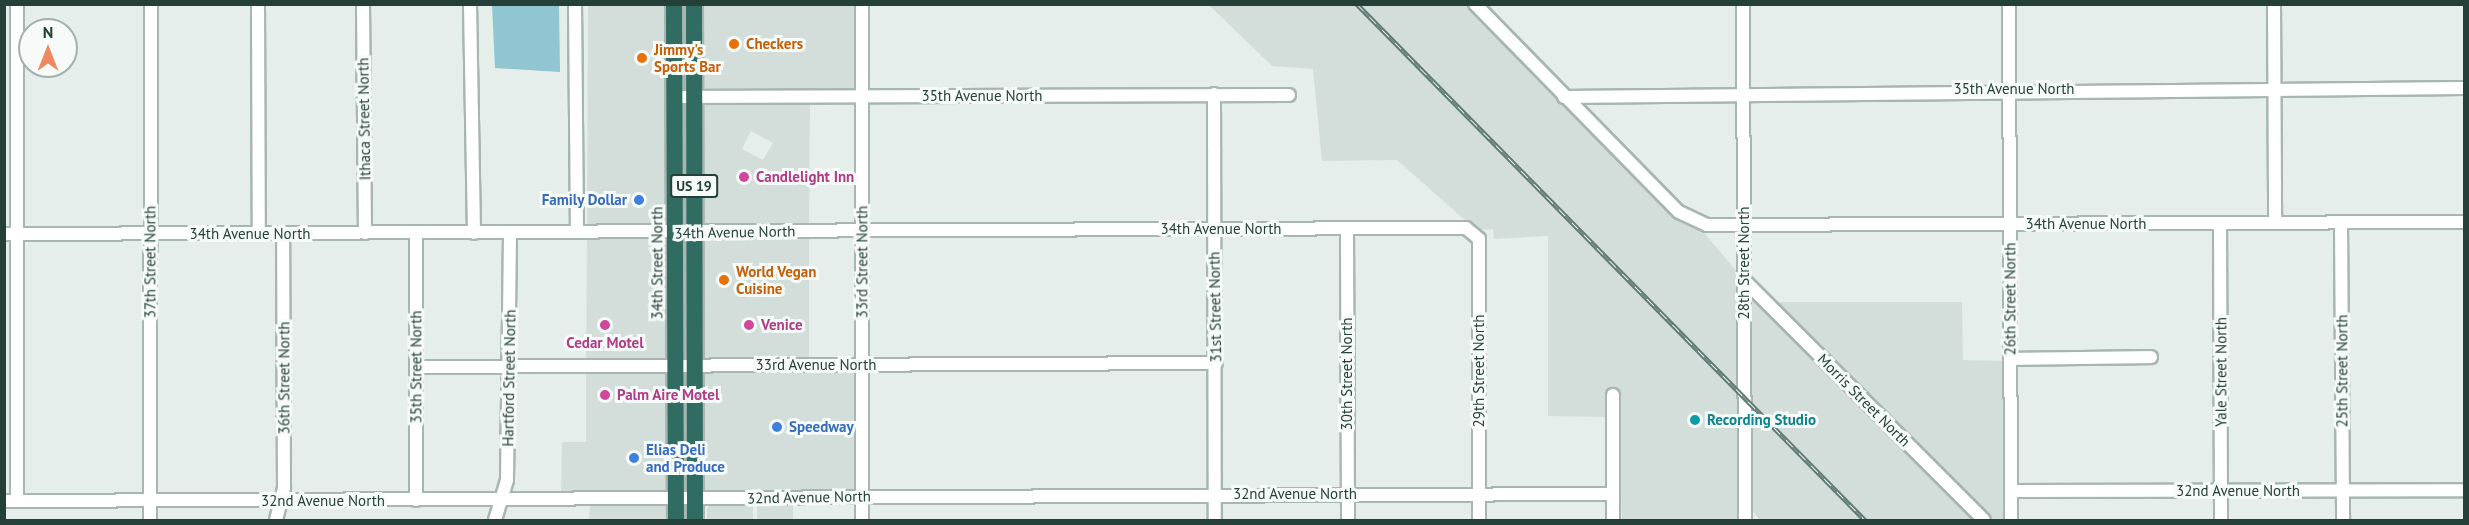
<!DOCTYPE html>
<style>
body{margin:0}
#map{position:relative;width:2469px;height:525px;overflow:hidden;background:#e5eeea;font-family:"PT Sans",sans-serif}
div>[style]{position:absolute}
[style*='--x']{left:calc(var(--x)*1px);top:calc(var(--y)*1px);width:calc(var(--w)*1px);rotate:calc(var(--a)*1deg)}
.built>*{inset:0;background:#d3deda}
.water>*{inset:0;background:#8fc6d2}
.roads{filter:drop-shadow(2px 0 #a7b6b1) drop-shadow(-2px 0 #a7b6b1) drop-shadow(0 2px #a7b6b1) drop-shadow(0 -2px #a7b6b1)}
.minor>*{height:12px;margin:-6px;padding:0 6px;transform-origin:6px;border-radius:6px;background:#fff}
.highway>*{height:16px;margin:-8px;padding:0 8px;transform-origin:8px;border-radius:8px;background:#306c61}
.rail>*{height:5px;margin-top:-2.5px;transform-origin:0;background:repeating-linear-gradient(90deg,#f6faf8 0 9px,#5f7b74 0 18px);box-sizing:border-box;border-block:2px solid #5f7b74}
.dots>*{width:16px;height:16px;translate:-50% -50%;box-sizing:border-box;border:3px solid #f6faf8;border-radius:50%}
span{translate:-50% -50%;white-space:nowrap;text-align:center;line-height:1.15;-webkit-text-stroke:6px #f6faf8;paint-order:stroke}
.shield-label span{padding:2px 4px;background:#f6faf8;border:2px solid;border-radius:4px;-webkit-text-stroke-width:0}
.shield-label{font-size:14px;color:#244039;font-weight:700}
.food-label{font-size:15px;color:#c56008;font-weight:700}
.left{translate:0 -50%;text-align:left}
.street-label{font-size:15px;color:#244039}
.hotel-label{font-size:15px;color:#b23c85;font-weight:700}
.shop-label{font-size:15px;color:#366cbe;font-weight:700}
.right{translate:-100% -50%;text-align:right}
.culture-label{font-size:15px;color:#0d838f;font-weight:700}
.frame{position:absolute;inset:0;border:6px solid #244039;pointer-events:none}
.north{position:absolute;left:18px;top:18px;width:60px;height:60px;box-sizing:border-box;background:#f6faf8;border:2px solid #a2b0ac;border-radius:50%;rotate:0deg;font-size:16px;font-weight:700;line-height:24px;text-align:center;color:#244039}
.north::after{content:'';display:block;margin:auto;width:21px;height:27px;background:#f08861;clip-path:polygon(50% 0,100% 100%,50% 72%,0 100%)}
</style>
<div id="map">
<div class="built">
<div style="clip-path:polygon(588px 5px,667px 5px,670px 228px,587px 227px)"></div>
<div style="clip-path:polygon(703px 5px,857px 5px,857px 91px,704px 92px)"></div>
<div style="clip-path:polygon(1209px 5px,1469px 5px,1676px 216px,1700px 228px,1739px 274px,1740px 520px,1622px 520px,1617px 390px,1608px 390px,1608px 417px,1548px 416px,1548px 236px,1494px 239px,1493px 229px,1477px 231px,1397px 160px,1322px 161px,1313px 69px,1272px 66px)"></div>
<div style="clip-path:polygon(evenodd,704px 102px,810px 102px,809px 226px,704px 228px,704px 102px,751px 131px,773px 143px,763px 160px,742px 149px,751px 131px)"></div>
<div style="clip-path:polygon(809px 236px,809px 360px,705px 360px,704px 238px)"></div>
<div style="clip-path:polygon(587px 237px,670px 238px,671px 360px,586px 361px)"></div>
<div style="clip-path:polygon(1748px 292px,1977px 520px,1760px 520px,1749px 507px)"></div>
<div style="clip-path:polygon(1773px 302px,1962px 302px,1963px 360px,2006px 361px,2007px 520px,1991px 520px)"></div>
<div style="clip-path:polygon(857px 370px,857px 491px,705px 493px,705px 371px)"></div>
<div style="clip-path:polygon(586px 371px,671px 371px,671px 493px,561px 494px,562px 442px,586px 442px)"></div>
<div style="clip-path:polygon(753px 502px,753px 520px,707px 520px,707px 508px,713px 504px)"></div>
<div style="clip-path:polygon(857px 502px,793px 506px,793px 520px,757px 520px,757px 503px)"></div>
<div style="clip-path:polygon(671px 503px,671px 520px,589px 520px,590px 504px)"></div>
</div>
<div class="water">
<div style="clip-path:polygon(492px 5px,559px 5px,560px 72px,495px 68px)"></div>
</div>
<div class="roads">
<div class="minor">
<div style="--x:17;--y:4;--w:497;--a:90"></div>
<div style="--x:258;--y:4;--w:230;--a:89.8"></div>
<div style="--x:363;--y:4;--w:229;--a:89.5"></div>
<div style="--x:470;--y:4;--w:229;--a:89"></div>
<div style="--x:575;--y:4;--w:228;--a:89.5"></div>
<div style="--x:1475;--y:4;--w:291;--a:45.6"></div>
<div style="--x:1679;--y:212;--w:31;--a:25"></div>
<div style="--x:1707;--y:225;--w:757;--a:-0.23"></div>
<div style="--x:1743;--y:4;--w:516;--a:89.78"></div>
<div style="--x:2009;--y:4;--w:516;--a:89.78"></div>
<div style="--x:2274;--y:4;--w:219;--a:89.7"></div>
<div style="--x:1214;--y:94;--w:426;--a:89.9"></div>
<div style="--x:674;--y:97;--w:615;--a:-0.19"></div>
<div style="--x:1564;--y:97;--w:900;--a:-0.57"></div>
<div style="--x:2341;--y:222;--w:298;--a:89.6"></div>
<div style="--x:2220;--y:223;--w:297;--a:89.8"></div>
<div style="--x:1347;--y:228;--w:292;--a:89.8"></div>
<div style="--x:4;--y:234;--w:1462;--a:-0.24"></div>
<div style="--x:1466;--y:228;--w:17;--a:40"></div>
<div style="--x:1479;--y:239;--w:281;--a:90"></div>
<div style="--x:1744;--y:280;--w:339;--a:45"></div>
<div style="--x:2010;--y:359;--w:141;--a:-0.8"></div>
<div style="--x:417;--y:367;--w:799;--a:-0.29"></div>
<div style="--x:1613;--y:395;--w:125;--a:90"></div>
<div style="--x:2011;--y:491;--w:453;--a:-0.1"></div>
<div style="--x:416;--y:500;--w:267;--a:-90"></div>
<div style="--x:4;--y:501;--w:1609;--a:-0.25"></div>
<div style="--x:150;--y:520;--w:516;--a:-89.89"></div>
<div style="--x:276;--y:520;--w:34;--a:-76"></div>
<div style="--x:284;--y:487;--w:253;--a:-90.2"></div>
<div style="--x:495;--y:520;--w:42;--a:-73.3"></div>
<div style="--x:507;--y:480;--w:247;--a:-89.3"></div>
<div style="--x:862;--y:520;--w:516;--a:-90"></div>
</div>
<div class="highway">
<div style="--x:674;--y:4;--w:516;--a:89.78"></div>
<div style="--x:694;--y:4;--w:516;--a:89.89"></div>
</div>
</div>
<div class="rail">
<div style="--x:1357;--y:4;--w:724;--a:45.45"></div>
</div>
<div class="dots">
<div style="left:734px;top:44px;background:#e8710a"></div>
<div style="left:642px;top:58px;background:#e8710a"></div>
<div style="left:744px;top:177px;background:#d1479c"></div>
<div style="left:639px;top:200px;background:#3f7fe0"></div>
<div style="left:724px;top:280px;background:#e8710a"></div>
<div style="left:605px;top:325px;background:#d1479c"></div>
<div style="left:749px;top:325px;background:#d1479c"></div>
<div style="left:605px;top:395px;background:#d1479c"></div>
<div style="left:1695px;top:420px;background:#0f9aa8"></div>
<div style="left:777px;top:427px;background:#3f7fe0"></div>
<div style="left:634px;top:458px;background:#3f7fe0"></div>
</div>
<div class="shield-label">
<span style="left:694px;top:186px">US 19</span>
</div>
<div class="food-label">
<span class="left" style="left:746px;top:44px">Checkers</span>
<span class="left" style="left:654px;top:58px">Jimmy's<br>Sports Bar</span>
<span class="left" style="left:736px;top:280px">World Vegan<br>Cuisine</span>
</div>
<div class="street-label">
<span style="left:2014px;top:89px">35th Avenue North</span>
<span style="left:982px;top:96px">35th Avenue North</span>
<span style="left:364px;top:119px;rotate:-91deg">Ithaca Street North</span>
<span style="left:2086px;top:224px">34th Avenue North</span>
<span style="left:1221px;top:229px">34th Avenue North</span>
<span style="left:735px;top:232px;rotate:-1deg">34th Avenue North</span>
<span style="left:250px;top:234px">34th Avenue North</span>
<span style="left:150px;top:262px;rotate:-90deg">37th Street North</span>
<span style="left:862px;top:262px;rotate:-90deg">33rd Street North</span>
<span style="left:657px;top:263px;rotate:-90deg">34th Street North</span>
<span style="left:1744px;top:263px;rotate:-90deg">28th Street North</span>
<span style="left:2010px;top:299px;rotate:-90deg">26th Street North</span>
<span style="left:1215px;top:307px;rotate:-91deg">31st Street North</span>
<span style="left:816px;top:365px">33rd Avenue North</span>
<span style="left:416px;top:367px;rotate:-90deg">35th Street North</span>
<span style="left:1479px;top:371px;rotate:-90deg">29th Street North</span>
<span style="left:2342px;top:371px;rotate:-90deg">25th Street North</span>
<span style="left:2221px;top:372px;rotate:-90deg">Yale Street North</span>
<span style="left:1347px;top:374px;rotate:-90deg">30th Street North</span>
<span style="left:284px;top:378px;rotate:-90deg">36th Street North</span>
<span style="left:509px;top:378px;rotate:-89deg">Hartford Street North</span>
<span style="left:1864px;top:400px;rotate:45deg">Morris Street North</span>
<span style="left:2238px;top:491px">32nd Avenue North</span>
<span style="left:1295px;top:494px">32nd Avenue North</span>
<span style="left:809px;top:497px;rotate:-1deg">32nd Avenue North</span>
<span style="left:323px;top:501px">32nd Avenue North</span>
</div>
<div class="hotel-label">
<span class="left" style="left:756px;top:177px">Candlelight Inn</span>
<span class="left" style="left:761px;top:325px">Venice</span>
<span style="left:605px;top:343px">Cedar Motel</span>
<span class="left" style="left:617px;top:395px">Palm Aire Motel</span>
</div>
<div class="shop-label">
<span class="right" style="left:627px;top:200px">Family Dollar</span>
<span class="left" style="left:789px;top:427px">Speedway</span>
<span class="left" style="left:646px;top:458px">Elias Deli<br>and Produce</span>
</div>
<div class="culture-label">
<span class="left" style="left:1707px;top:420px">Recording Studio</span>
</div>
<div class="frame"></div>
<div class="north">N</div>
</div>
